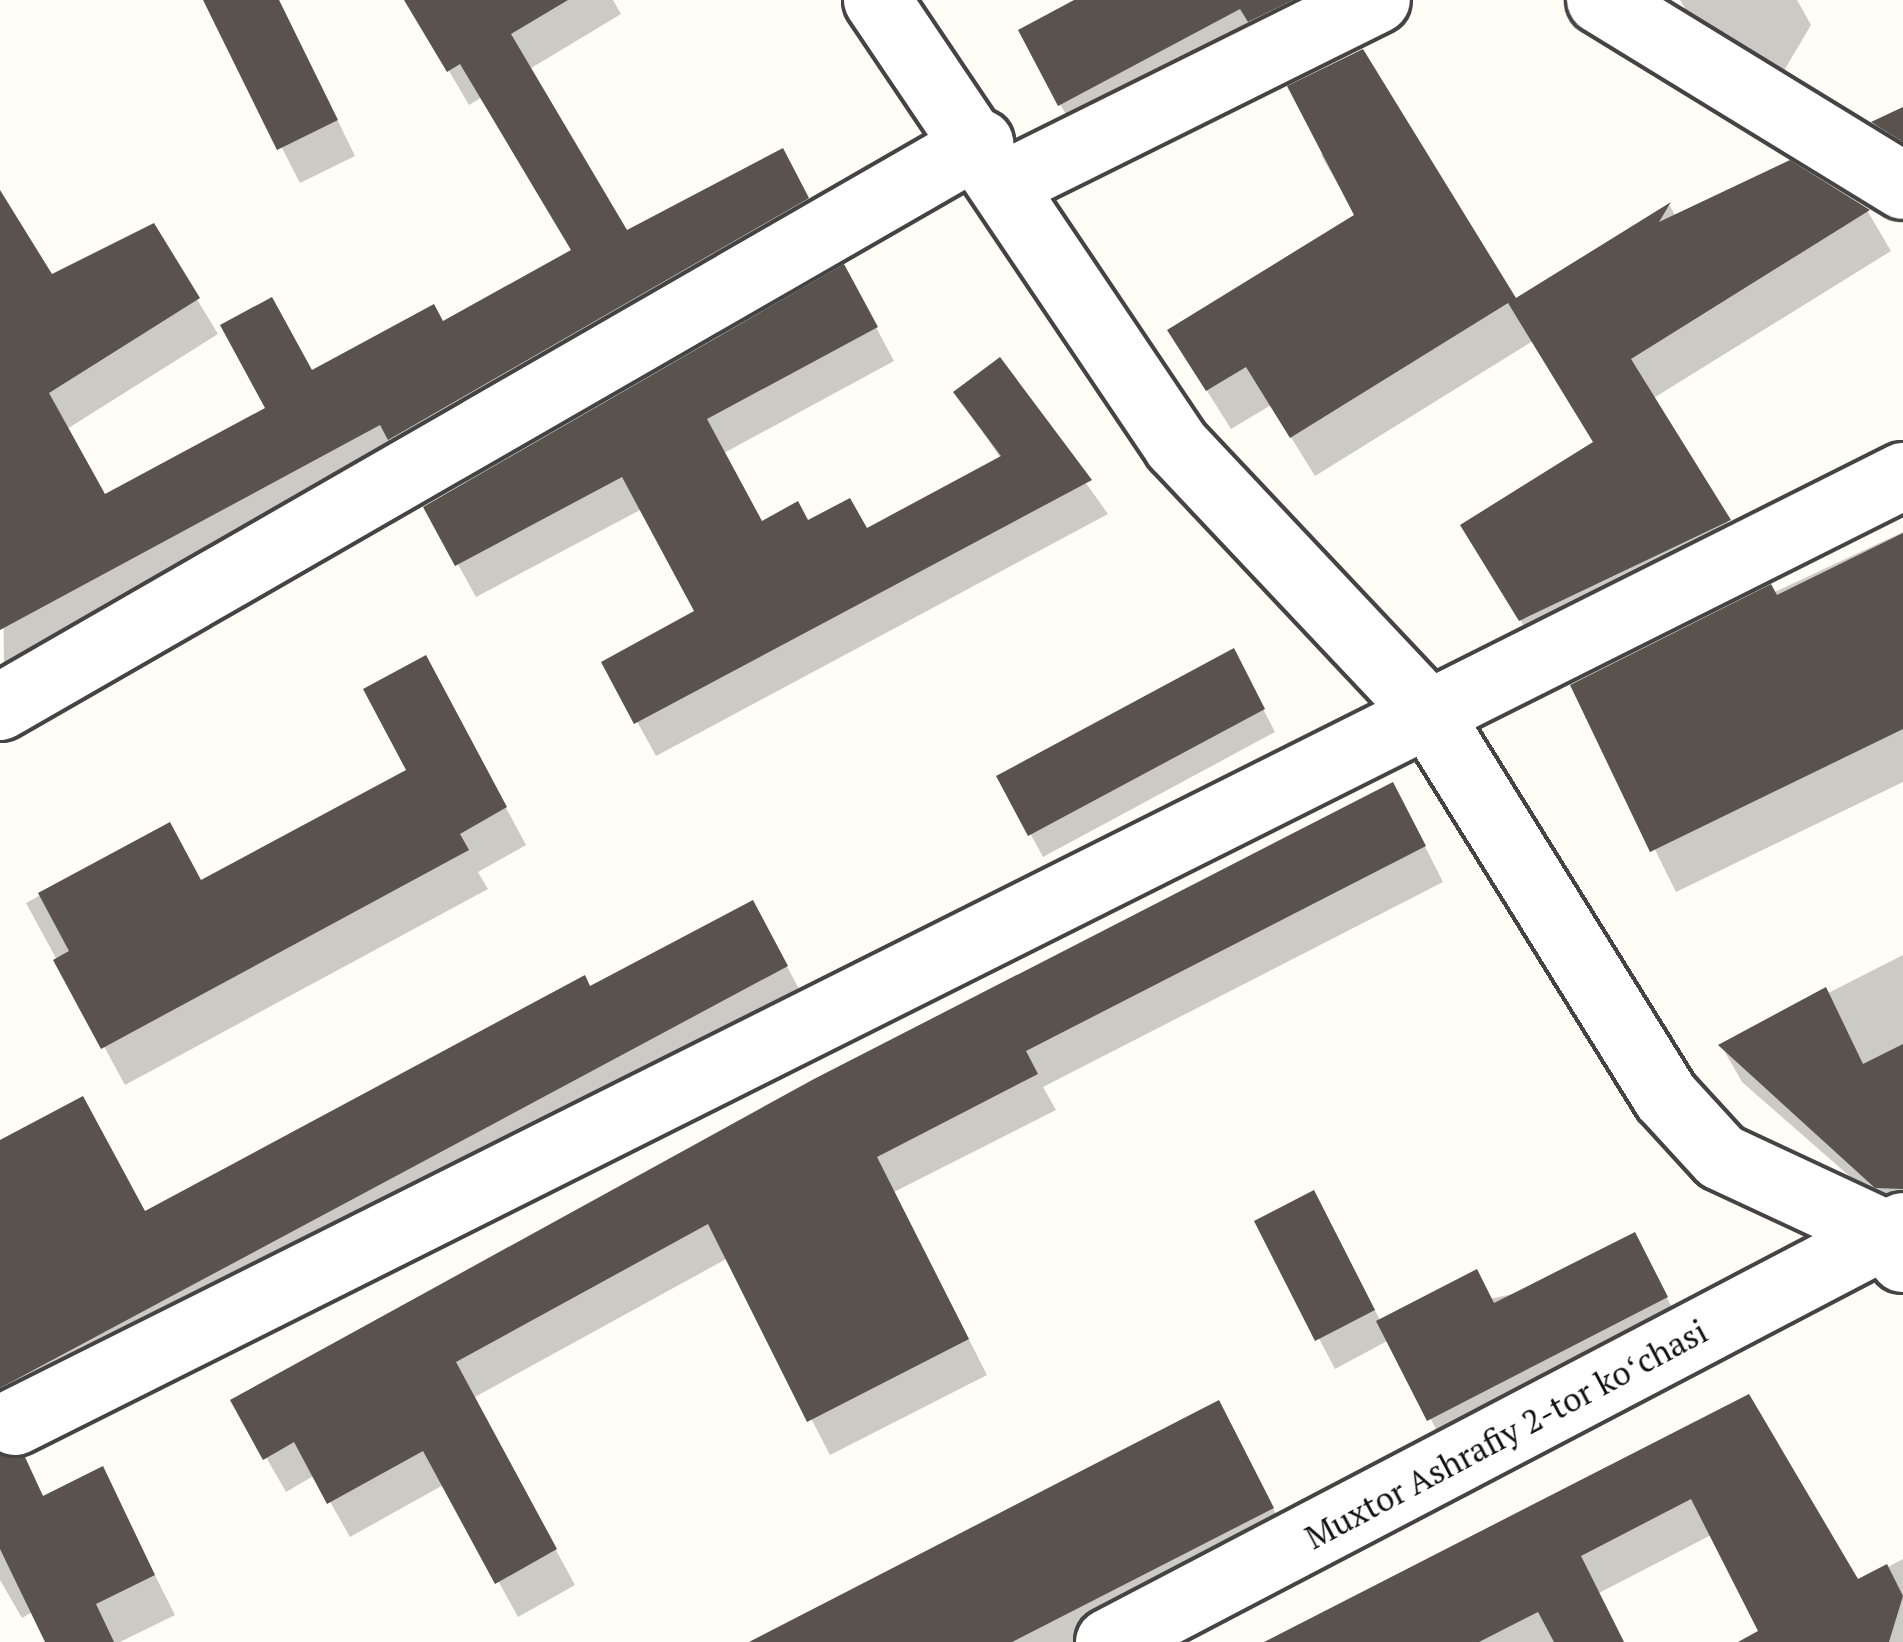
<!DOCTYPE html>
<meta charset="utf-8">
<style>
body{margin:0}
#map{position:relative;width:1903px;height:1642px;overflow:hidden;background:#fffdf5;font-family:"PT Serif",serif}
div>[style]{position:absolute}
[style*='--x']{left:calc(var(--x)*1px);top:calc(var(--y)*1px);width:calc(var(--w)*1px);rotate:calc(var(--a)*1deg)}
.shadow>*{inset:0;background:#0003}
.building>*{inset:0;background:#59524d}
.roads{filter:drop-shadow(3px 0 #444) drop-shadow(-3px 0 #444) drop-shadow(0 3px #444) drop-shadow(0 -3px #444)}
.minor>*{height:66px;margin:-33px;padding:0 33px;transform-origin:33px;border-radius:33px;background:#fff}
span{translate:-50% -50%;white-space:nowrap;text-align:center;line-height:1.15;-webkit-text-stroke:12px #fff;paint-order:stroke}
.street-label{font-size:33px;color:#111}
</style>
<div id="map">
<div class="shadow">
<div style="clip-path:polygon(206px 0,279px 0,355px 156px,300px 183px)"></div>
<div style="clip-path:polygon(444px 0,613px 0,621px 14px,528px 70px,626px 234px,801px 186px,826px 234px,4px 673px,0 196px,51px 278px,153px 227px,218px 334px,67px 429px,104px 497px,269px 410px,312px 374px,442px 325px,574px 252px,482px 97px,469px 105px,417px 16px)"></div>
<div style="clip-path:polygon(1080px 0,1356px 0,1083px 144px,1060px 104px)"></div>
<div style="clip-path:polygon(1680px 0,1797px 0,1811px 25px,1782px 74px,1692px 20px)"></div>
<div style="clip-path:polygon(1903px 110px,1903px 160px,1875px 124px)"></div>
<div style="clip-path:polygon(1328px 150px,1515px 302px,1670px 206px,1676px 217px,1789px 164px,1868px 212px,1891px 251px,1652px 399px,1751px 561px,1544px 659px,1487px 565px,1596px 444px,1533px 341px,1315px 476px,1271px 405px,1231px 429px,1194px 370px,1357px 217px,1321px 155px)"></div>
<div style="clip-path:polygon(862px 301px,894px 361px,724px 453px,762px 524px,867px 531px,1001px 459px,957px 393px,999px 361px,1108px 514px,656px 756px,605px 663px,698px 613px,642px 509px,476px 597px,427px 508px)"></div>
<div style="clip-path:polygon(1903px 532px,1903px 782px,1676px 892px,1574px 686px)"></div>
<div style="clip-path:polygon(1245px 674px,1275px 732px,1043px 857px,1000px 778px)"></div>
<div style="clip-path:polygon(446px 696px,526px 845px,478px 872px,488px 889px,125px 1085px,26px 903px,169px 826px,201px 884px,410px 771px)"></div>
<div style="clip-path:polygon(1412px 821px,1443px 882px,1043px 1087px,1056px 1110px,894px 1192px,987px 1375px,830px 1455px,728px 1258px,473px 1398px,575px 1585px,518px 1617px,445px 1484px,350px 1537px,315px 1475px,286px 1492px,234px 1401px)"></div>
<div style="clip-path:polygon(774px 942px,808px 1006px,5px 1440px,45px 1498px,102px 1470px,175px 1615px,120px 1642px,49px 1642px,34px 1611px,22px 1618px,0 1580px,0 1144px,145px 1214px,590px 990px)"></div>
<div style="clip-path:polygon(1903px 955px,1903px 1223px,1742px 1082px,1722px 1047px)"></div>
<div style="clip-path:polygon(1258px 1222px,1330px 1223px,1381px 1322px,1650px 1265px,1682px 1327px,1446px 1448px,1389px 1340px,1335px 1369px)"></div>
<div style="clip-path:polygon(1748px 1398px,1857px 1583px,1903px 1559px,1903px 1642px,1767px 1642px,1713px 1534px,1599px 1593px,1624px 1642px,1272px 1642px)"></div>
<div style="clip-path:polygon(1235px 1433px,1288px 1538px,1085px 1642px,755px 1642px)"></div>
</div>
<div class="building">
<div style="clip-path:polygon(203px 0,279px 0,338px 120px,277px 150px)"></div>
<div style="clip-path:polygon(404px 0,568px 0,511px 34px,627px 230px,783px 148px,809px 198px,388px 440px,380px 425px,0 630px,0 190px,52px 274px,154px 223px,200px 298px,49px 393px,105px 494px,265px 408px,220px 325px,272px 297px,312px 370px,434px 304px,443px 321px,571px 250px,460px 64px,447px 72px)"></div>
<div style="clip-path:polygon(1074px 0,1293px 0,1248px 22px,1240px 9px,1058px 106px,1018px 30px)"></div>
<div style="clip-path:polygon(1363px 49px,1516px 298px,1671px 202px,1659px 222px,1790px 160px,1870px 210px,1631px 359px,1731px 520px,1519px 621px,1460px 525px,1593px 442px,1508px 303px,1290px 438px,1246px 367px,1206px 391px,1167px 330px,1354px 215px,1287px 86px)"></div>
<div style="clip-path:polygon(1903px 107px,1903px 142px,1871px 122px)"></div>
<div style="clip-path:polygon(844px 264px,878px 327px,707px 419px,762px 521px,798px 501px,808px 520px,850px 498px,867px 528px,1001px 456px,953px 392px,1000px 357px,1092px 480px,634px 724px,601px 662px,694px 611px,622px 477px,455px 566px,423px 507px)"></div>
<div style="clip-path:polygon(1903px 533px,1903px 729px,1650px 852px,1570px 685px,1771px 584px,1777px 595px)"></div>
<div style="clip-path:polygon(1234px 648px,1265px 709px,1028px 836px,996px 776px)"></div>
<div style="clip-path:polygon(426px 655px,507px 807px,460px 834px,469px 850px,101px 1049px,53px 960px,69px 951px,38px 893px,170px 822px,201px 880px,406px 770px,363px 689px)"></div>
<div style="clip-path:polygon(1393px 782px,1426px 846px,1026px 1051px,1038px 1074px,877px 1157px,969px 1339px,807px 1422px,708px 1224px,456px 1362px,557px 1549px,495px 1584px,423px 1451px,327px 1504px,294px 1442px,263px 1460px,230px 1400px,814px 1079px)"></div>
<div style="clip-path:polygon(753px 900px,788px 966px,0 1388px,0 1140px,83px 1096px,145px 1211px,585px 975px,590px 986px)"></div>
<div style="clip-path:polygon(1826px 987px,1863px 1064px,1903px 1044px,1903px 1189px,1875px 1188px,1718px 1045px)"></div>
<div style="clip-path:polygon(1314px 1190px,1375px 1310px,1315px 1341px,1254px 1221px)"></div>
<div style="clip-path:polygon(1635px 1232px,1668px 1297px,1427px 1421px,1376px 1321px,1477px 1269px,1494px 1303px)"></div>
<div style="clip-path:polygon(1749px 1394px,1858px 1579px,1887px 1564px,1903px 1596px,1889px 1642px,1738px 1642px,1758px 1631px,1691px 1499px,1581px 1556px,1624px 1642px,1554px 1642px,1538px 1612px,1479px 1642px,1264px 1642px)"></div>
<div style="clip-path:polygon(1219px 1400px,1274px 1508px,1012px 1642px,749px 1642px)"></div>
<div style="clip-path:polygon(0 1455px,25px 1457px,43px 1496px,103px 1466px,155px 1575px,96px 1604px,114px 1642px,45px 1642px,0 1549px)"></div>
</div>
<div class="roads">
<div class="minor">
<div style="--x:877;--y:0;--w:538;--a:56.07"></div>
<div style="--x:1177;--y:446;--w:363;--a:46.7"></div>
<div style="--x:1426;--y:710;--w:455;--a:58.2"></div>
<div style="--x:1666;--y:1097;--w:81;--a:47.5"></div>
<div style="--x:1721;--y:1157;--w:182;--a:25"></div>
<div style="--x:1886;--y:1234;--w:30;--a:56"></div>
<div style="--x:1600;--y:0;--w:356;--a:31.5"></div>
<div style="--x:1006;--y:184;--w:414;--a:-26.4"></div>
<div style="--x:0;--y:707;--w:1131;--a:-29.92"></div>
<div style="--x:15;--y:1422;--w:2112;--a:-26.61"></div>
<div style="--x:1109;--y:1642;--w:896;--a:-27.65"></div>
</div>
</div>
<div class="street-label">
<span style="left:1506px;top:1434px;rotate:-28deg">Muxtor Ashrafiy 2-tor koʻchasi</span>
</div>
</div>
